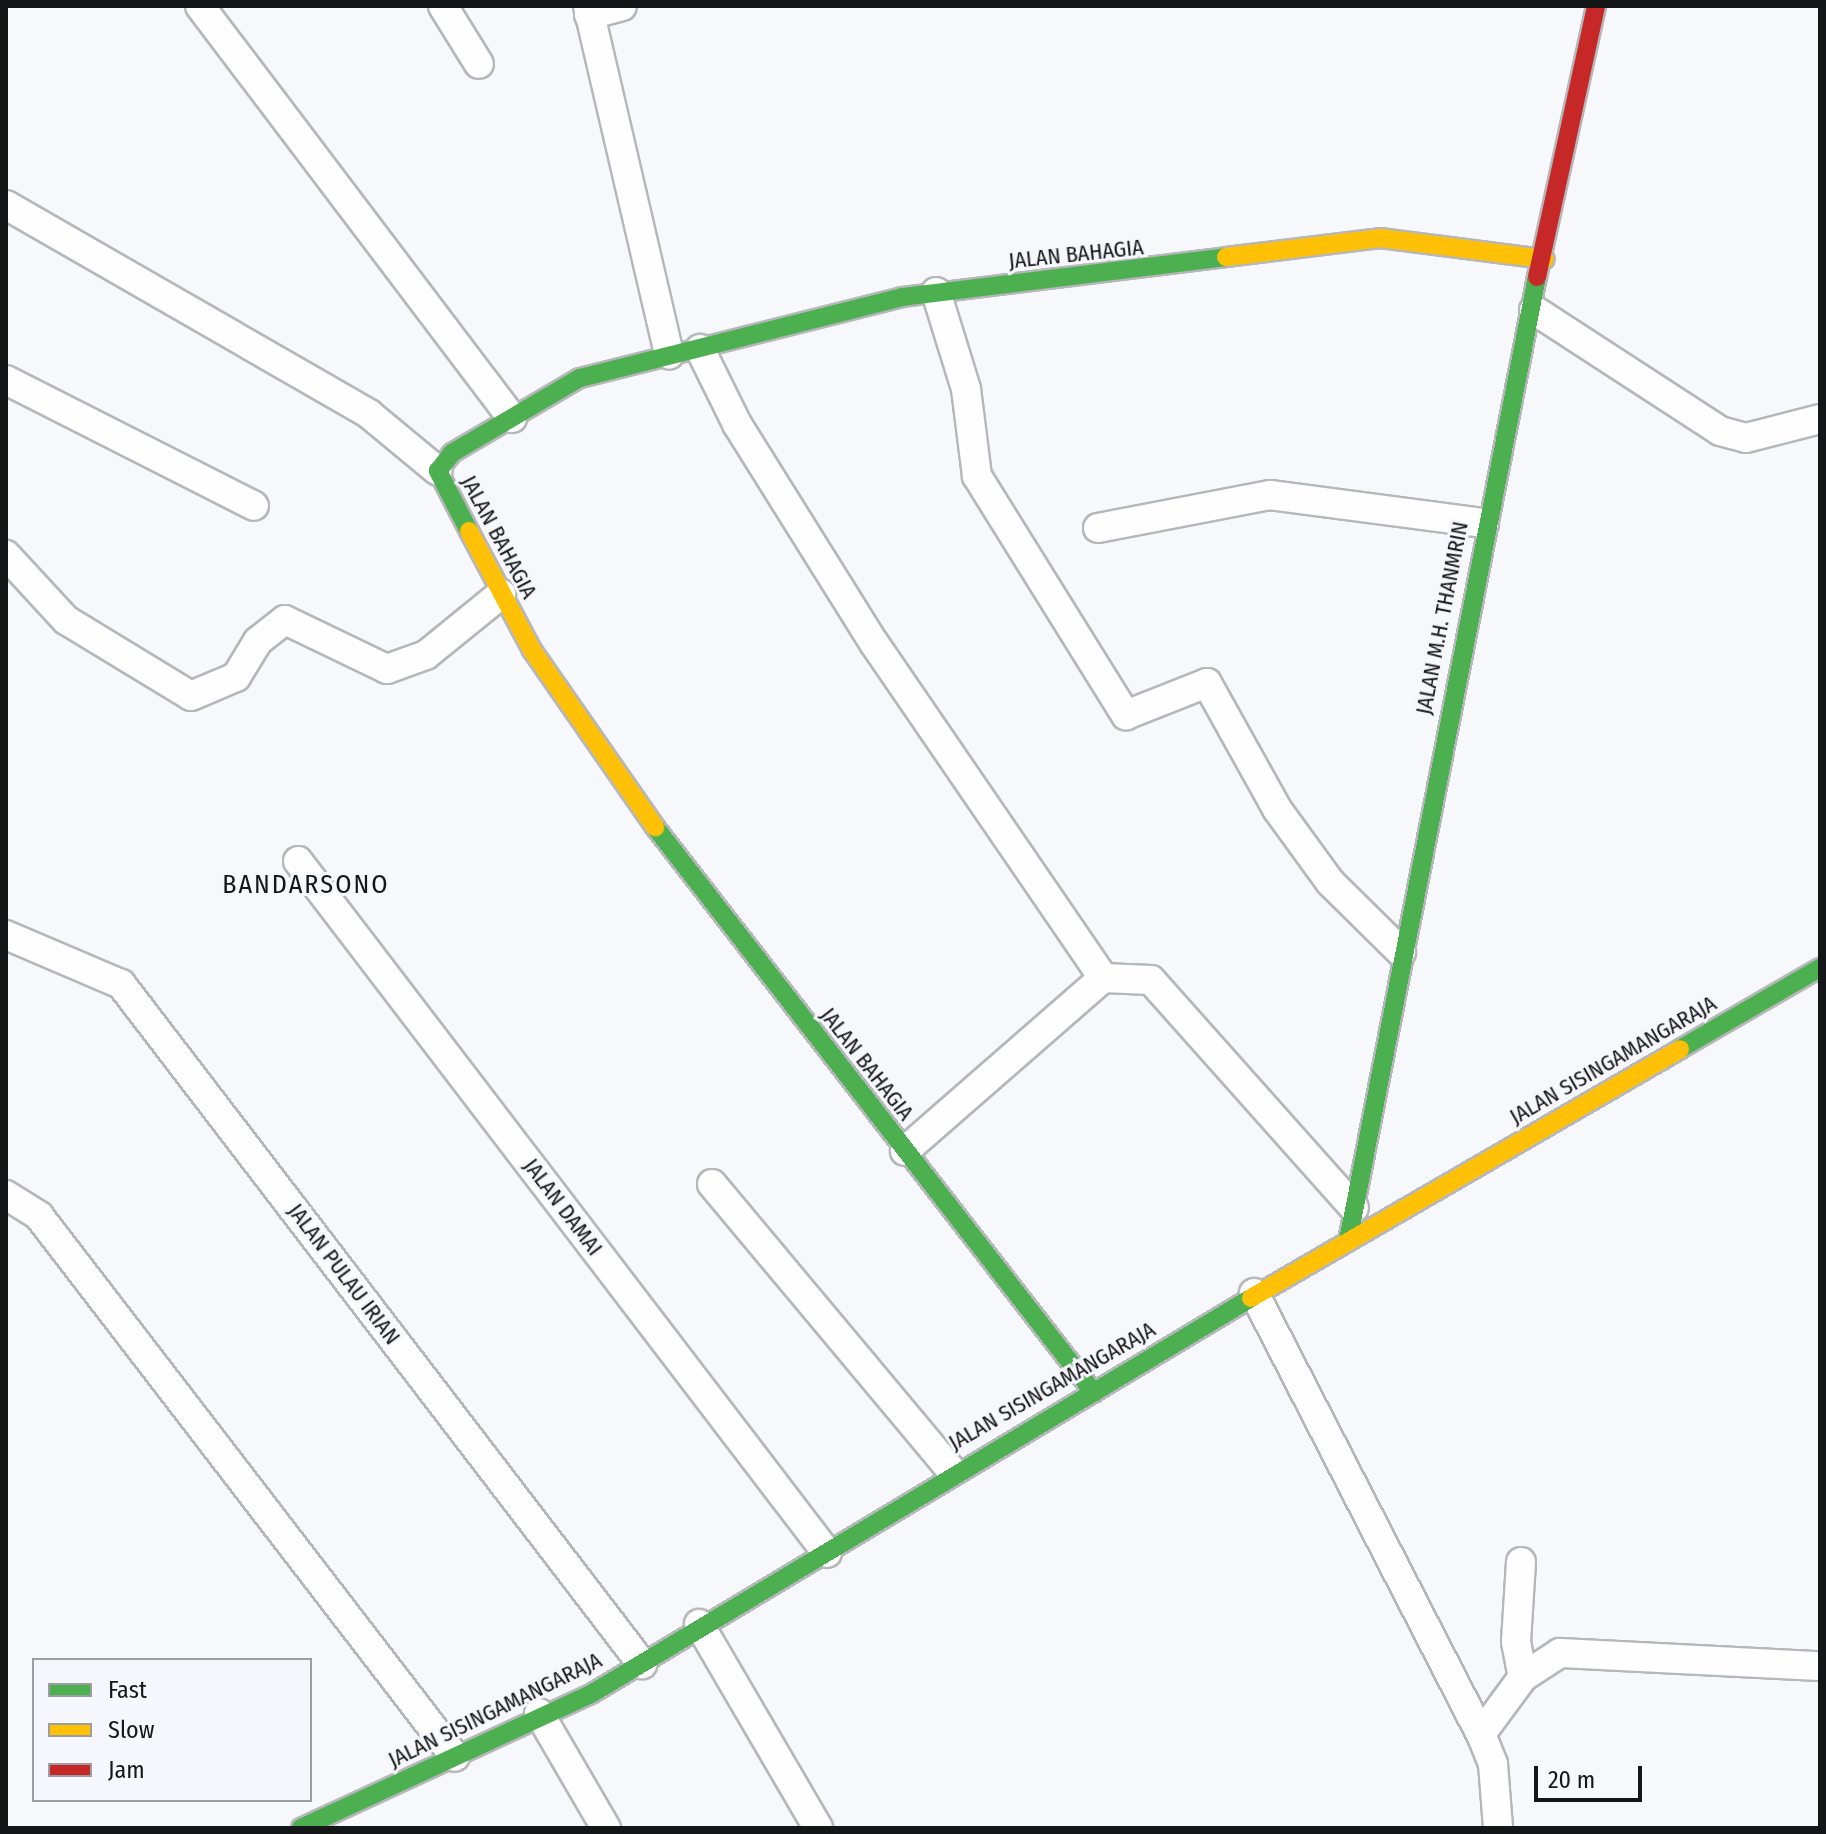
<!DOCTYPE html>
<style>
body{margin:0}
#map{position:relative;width:1826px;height:1834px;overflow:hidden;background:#f6f8fb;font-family:"Fira Sans Condensed",sans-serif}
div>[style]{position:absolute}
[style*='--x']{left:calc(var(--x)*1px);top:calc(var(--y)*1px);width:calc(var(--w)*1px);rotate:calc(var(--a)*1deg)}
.roads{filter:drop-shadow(2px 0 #b6b7ba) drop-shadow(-2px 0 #b6b7ba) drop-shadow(0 2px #b6b7ba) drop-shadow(0 -2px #b6b7ba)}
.street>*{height:28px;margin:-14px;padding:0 14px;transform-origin:14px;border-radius:14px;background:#fefefe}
.fast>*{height:18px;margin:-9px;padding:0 9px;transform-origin:9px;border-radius:9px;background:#4caf50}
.slow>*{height:18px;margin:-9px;padding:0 9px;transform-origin:9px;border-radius:9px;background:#ffc107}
.jam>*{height:18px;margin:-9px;padding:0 9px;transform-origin:9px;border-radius:9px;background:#c62828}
span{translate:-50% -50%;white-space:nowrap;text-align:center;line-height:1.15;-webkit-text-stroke:6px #f5f7fc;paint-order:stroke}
.street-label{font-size:22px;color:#151617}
.quarter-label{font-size:26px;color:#151617;letter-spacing:2px}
.frame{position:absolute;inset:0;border:8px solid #151617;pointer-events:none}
.legend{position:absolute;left:32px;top:1658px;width:280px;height:144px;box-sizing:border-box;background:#f5f7fc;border:2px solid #9b9da0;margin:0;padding:10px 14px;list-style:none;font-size:24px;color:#151617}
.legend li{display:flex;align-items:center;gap:16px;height:40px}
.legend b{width:40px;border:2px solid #9b9da0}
.scale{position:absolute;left:1534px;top:1766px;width:108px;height:36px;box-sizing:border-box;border:4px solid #151617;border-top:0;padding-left:10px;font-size:24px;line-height:28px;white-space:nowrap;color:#151617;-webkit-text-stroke:6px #f5f7fc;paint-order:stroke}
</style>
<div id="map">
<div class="roads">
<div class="street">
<div style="--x:200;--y:6;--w:517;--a:52.86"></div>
<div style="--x:443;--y:6;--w:68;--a:58.2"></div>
<div style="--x:588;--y:6;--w:358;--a:76.9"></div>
<div style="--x:589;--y:15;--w:34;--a:-15"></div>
<div style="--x:6;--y:205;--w:419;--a:29.9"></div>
<div style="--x:369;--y:414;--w:89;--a:39.6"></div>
<div style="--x:936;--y:292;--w:102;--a:72.8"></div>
<div style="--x:966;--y:389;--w:88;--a:82.8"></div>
<div style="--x:977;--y:476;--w:282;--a:58.1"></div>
<div style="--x:1126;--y:715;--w:87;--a:-21.6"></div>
<div style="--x:1207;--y:683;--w:144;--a:60.9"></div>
<div style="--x:1277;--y:809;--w:90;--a:54"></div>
<div style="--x:1330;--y:882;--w:100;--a:44.6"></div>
<div style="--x:1534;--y:310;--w:222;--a:33"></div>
<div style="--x:1720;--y:431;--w:27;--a:15"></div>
<div style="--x:1746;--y:438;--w:76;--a:-14.4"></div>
<div style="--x:700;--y:349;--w:84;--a:63.7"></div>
<div style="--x:737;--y:424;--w:258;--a:58"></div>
<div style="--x:874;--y:643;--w:406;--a:55.6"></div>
<div style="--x:1103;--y:978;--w:263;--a:138.9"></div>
<div style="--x:6;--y:380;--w:278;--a:26.9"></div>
<div style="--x:1098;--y:528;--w:175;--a:-10.9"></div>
<div style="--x:1270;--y:495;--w:216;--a:7.5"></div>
<div style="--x:6;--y:555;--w:88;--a:47.3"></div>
<div style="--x:66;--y:620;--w:146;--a:31.3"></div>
<div style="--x:191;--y:696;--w:49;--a:-22.9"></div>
<div style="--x:236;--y:677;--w:42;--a:-58.6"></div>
<div style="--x:258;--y:641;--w:34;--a:-38"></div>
<div style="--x:285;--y:620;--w:113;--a:25.7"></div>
<div style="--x:387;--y:669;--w:41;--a:-19.7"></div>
<div style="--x:426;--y:655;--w:97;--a:-39.1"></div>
<div style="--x:298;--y:861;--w:871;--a:52.6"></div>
<div style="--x:6;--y:935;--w:125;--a:23.1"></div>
<div style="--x:121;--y:984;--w:857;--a:52.54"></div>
<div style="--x:1103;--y:978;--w:48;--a:2.4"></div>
<div style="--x:1151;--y:980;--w:305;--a:48.3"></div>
<div style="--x:712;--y:1184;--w:374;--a:50.1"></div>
<div style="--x:6;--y:1195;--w:39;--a:32"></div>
<div style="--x:39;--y:1216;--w:682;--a:52.44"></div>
<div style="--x:1254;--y:1293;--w:496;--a:62.8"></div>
<div style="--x:1481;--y:1734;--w:32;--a:68"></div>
<div style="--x:1493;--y:1764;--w:64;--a:85.5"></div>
<div style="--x:1521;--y:1562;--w:80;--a:93.6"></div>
<div style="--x:1516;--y:1642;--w:36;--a:79"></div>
<div style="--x:699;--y:1624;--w:236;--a:59.7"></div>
<div style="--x:539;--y:1713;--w:133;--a:59.8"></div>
<div style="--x:1481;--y:1734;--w:71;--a:-53.6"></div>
<div style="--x:1523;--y:1677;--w:44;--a:-33"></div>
<div style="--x:1560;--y:1653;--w:260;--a:2.9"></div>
</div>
<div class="fast">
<div style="--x:469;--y:531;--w:68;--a:-117.3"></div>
<div style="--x:438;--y:471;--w:23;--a:-52"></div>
<div style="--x:452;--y:453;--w:148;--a:-30.4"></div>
<div style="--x:580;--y:378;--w:332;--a:-14.1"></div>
<div style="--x:902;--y:297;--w:326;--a:-7"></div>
<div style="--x:655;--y:827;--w:716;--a:52.2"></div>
<div style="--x:1680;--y:1049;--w:162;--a:-30.1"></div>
<div style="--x:1348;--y:1241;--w:982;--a:-78.91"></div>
<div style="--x:301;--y:1828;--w:319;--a:-24.8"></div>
<div style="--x:591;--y:1694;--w:770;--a:-30.96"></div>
</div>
<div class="slow">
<div style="--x:1226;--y:257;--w:155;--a:-7"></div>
<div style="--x:1380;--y:238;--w:166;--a:7.3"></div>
<div style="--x:469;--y:531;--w:135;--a:62.1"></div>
<div style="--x:532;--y:650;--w:216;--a:55.2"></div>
<div style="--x:1251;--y:1298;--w:496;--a:-30.1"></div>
</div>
<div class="jam">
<div style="--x:1537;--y:277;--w:277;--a:-77.7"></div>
</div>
</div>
<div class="street-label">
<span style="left:1076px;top:254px;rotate:-6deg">JALAN BAHAGIA</span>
<span style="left:499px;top:537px;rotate:62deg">JALAN BAHAGIA</span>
<span style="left:1442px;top:618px;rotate:-79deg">JALAN M.H. THANMRIN</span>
<span style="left:1613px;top:1060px;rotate:-30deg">JALAN SISINGAMANGARAJA</span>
<span style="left:867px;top:1064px;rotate:52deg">JALAN BAHAGIA</span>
<span style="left:563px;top:1207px;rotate:53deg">JALAN DAMAI</span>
<span style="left:344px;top:1274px;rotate:53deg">JALAN PULAU IRIAN</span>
<span style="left:1052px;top:1386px;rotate:-30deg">JALAN SISINGAMANGARAJA</span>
<span style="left:495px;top:1710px;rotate:-26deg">JALAN SISINGAMANGARAJA</span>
</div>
<div class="quarter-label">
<span style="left:306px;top:885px">BANDARSONO</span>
</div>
<div class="frame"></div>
<ul class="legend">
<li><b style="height:10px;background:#4caf50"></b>Fast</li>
<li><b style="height:10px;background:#ffc107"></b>Slow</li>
<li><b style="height:10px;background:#c62828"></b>Jam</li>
</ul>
<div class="scale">20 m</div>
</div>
